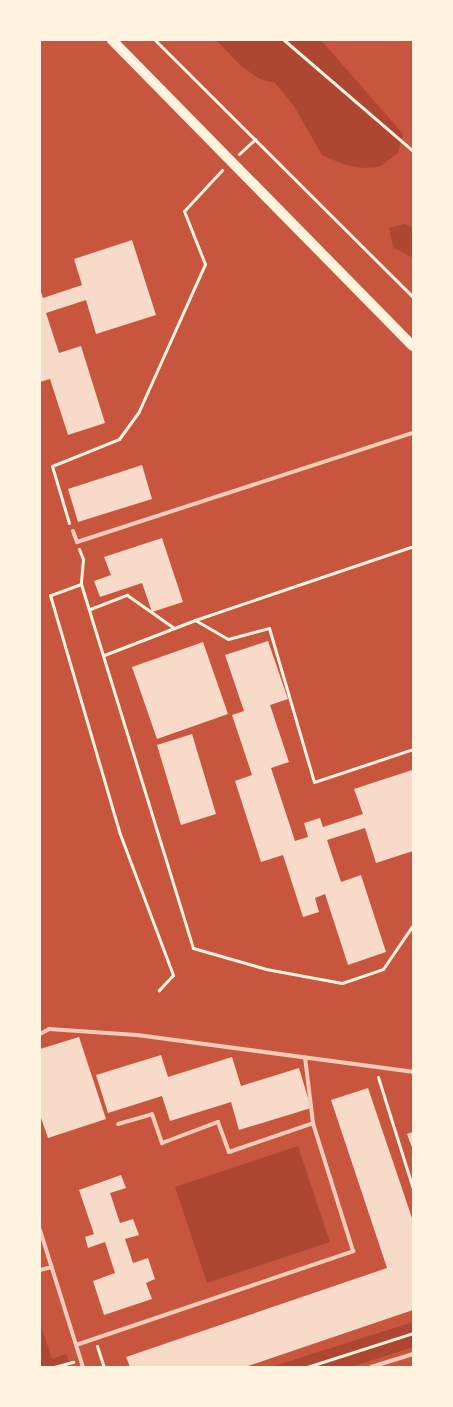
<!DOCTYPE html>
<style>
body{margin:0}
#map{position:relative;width:453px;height:1407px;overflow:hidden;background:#c8553d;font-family:"Source Sans 3",sans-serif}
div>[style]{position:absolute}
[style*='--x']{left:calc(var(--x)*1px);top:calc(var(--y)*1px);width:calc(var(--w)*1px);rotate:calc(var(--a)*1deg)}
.green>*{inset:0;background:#ae4732}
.building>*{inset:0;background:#f7dbc8}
.path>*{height:3px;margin:-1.5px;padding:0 1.5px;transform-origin:1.5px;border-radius:1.5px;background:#fff3e0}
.service>*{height:4px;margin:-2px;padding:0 2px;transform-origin:2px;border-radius:2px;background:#f1ccb7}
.secondary>*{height:10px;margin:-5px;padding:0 5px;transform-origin:5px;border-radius:5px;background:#fff3e0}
span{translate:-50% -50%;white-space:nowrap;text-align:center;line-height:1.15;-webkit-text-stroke:5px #fff3e0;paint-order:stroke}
.frame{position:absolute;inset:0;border:41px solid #fff3e0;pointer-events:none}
</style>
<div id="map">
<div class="green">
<div style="clip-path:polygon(216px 40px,321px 40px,403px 134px,398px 153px,379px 167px,363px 168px,345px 165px,322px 155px,294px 106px,275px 83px,260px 79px,241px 66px)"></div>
<div style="clip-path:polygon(405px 224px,413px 228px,413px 258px,393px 247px,389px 228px)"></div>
<div style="clip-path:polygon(298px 1146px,330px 1242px,207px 1283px,175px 1187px)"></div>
<div style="clip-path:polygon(413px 1322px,413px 1347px,351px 1367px,271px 1367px)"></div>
<div style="clip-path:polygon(40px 1323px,52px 1359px,66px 1354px,71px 1367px,40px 1367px)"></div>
</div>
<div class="building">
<div style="clip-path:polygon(132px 240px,156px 315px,96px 334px,86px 300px,46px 313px,59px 353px,81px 346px,105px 423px,68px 435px,50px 379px,40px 382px,40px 289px,43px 298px,82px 285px,74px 259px)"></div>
<div style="clip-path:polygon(142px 465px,152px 499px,78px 522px,68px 489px)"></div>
<div style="clip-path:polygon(162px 538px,183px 602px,152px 612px,142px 583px,100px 597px,94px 581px,111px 575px,104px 557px)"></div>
<div style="clip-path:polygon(268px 641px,288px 699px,270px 705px,289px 762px,271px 768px,295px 841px,308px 837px,304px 823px,320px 818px,323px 827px,363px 814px,354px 789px,412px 770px,413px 774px,413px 851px,376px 863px,365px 828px,327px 840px,341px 882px,361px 875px,386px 952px,348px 965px,325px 894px,315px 898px,319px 912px,303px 917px,283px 855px,261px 862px,235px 781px,252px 775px,232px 715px,244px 711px,225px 655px)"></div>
<div style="clip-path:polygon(203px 642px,228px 714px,157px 739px,132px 667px)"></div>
<div style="clip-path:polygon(192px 734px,216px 814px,181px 825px,157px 745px)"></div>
<div style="clip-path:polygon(79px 1037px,106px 1119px,48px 1138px,40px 1115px,40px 1049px)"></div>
<div style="clip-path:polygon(161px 1055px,168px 1077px,232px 1057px,241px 1086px,299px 1068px,311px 1108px,239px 1130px,231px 1102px,170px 1121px,162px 1096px,108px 1113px,96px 1075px)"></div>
<div style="clip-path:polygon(368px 1088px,413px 1221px,413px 1310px,245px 1367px,130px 1367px,126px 1357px,387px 1268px,331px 1100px)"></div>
<div style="clip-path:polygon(413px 1132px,413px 1150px,407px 1134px)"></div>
<div style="clip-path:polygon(121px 1175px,126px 1188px,110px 1193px,120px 1223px,133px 1219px,139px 1235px,125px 1239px,133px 1263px,148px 1258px,155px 1279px,146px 1283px,152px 1299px,104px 1315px,93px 1281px,115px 1273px,105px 1242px,88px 1248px,85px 1237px,94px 1234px,79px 1190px)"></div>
</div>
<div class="path">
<div style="--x:155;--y:40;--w:364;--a:44.9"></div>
<div style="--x:284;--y:40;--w:170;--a:40.7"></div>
<div style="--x:239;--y:154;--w:22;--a:-43"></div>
<div style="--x:69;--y:523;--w:59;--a:-106.6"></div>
<div style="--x:52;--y:466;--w:72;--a:-21.9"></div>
<div style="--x:119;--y:439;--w:34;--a:-54"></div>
<div style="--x:139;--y:411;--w:161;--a:-65.8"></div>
<div style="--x:205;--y:264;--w:57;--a:-111.6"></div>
<div style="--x:184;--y:211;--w:56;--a:-47.2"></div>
<div style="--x:79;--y:549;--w:11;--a:68"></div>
<div style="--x:83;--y:559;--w:25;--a:95"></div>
<div style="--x:81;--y:584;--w:381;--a:72.9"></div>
<div style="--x:193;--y:948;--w:76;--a:16"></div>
<div style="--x:266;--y:969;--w:77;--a:10.4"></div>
<div style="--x:342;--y:983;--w:43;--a:-18.9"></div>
<div style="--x:383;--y:969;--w:53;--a:-55.7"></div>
<div style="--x:81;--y:584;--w:33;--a:160"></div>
<div style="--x:50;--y:595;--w:249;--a:73.7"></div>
<div style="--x:120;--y:834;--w:151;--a:69.4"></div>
<div style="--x:173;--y:975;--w:21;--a:133"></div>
<div style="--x:90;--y:609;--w:40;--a:-21"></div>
<div style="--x:127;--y:595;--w:57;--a:35.1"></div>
<div style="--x:195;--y:620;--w:38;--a:30"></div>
<div style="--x:228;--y:639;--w:42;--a:-15"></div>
<div style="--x:269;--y:628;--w:160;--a:73.7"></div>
<div style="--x:314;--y:782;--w:104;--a:-18.4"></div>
<div style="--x:104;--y:655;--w:97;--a:-21"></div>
<div style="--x:195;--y:620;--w:230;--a:-18.7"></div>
<div style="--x:378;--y:1077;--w:117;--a:72.6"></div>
<div style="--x:97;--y:1346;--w:22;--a:72"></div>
<div style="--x:54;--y:1367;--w:20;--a:-15"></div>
<div style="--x:307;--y:1367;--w:111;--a:-17.8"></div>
</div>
<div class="service">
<div style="--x:73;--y:531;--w:12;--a:70"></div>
<div style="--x:77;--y:542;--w:353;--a:-18"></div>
<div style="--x:40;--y:1034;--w:10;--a:-29"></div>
<div style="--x:49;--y:1029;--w:88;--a:3.9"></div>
<div style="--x:137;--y:1035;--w:278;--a:7.6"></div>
<div style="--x:118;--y:1124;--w:35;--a:-16"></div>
<div style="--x:152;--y:1114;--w:31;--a:71"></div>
<div style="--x:162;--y:1143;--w:60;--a:-20.6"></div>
<div style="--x:218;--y:1122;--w:32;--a:70"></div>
<div style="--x:229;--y:1152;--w:89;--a:-19"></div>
<div style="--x:40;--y:1230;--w:144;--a:72.6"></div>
<div style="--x:40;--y:1270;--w:12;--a:-14"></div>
<div style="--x:76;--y:1345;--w:293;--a:-18.7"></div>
<div style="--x:353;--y:1251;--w:134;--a:-107.4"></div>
<div style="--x:313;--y:1123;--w:66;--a:-96.9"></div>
<div style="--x:371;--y:1367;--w:44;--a:-17.2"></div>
</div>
<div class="secondary">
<div style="--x:112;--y:40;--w:429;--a:45.5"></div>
</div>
<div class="frame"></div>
</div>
